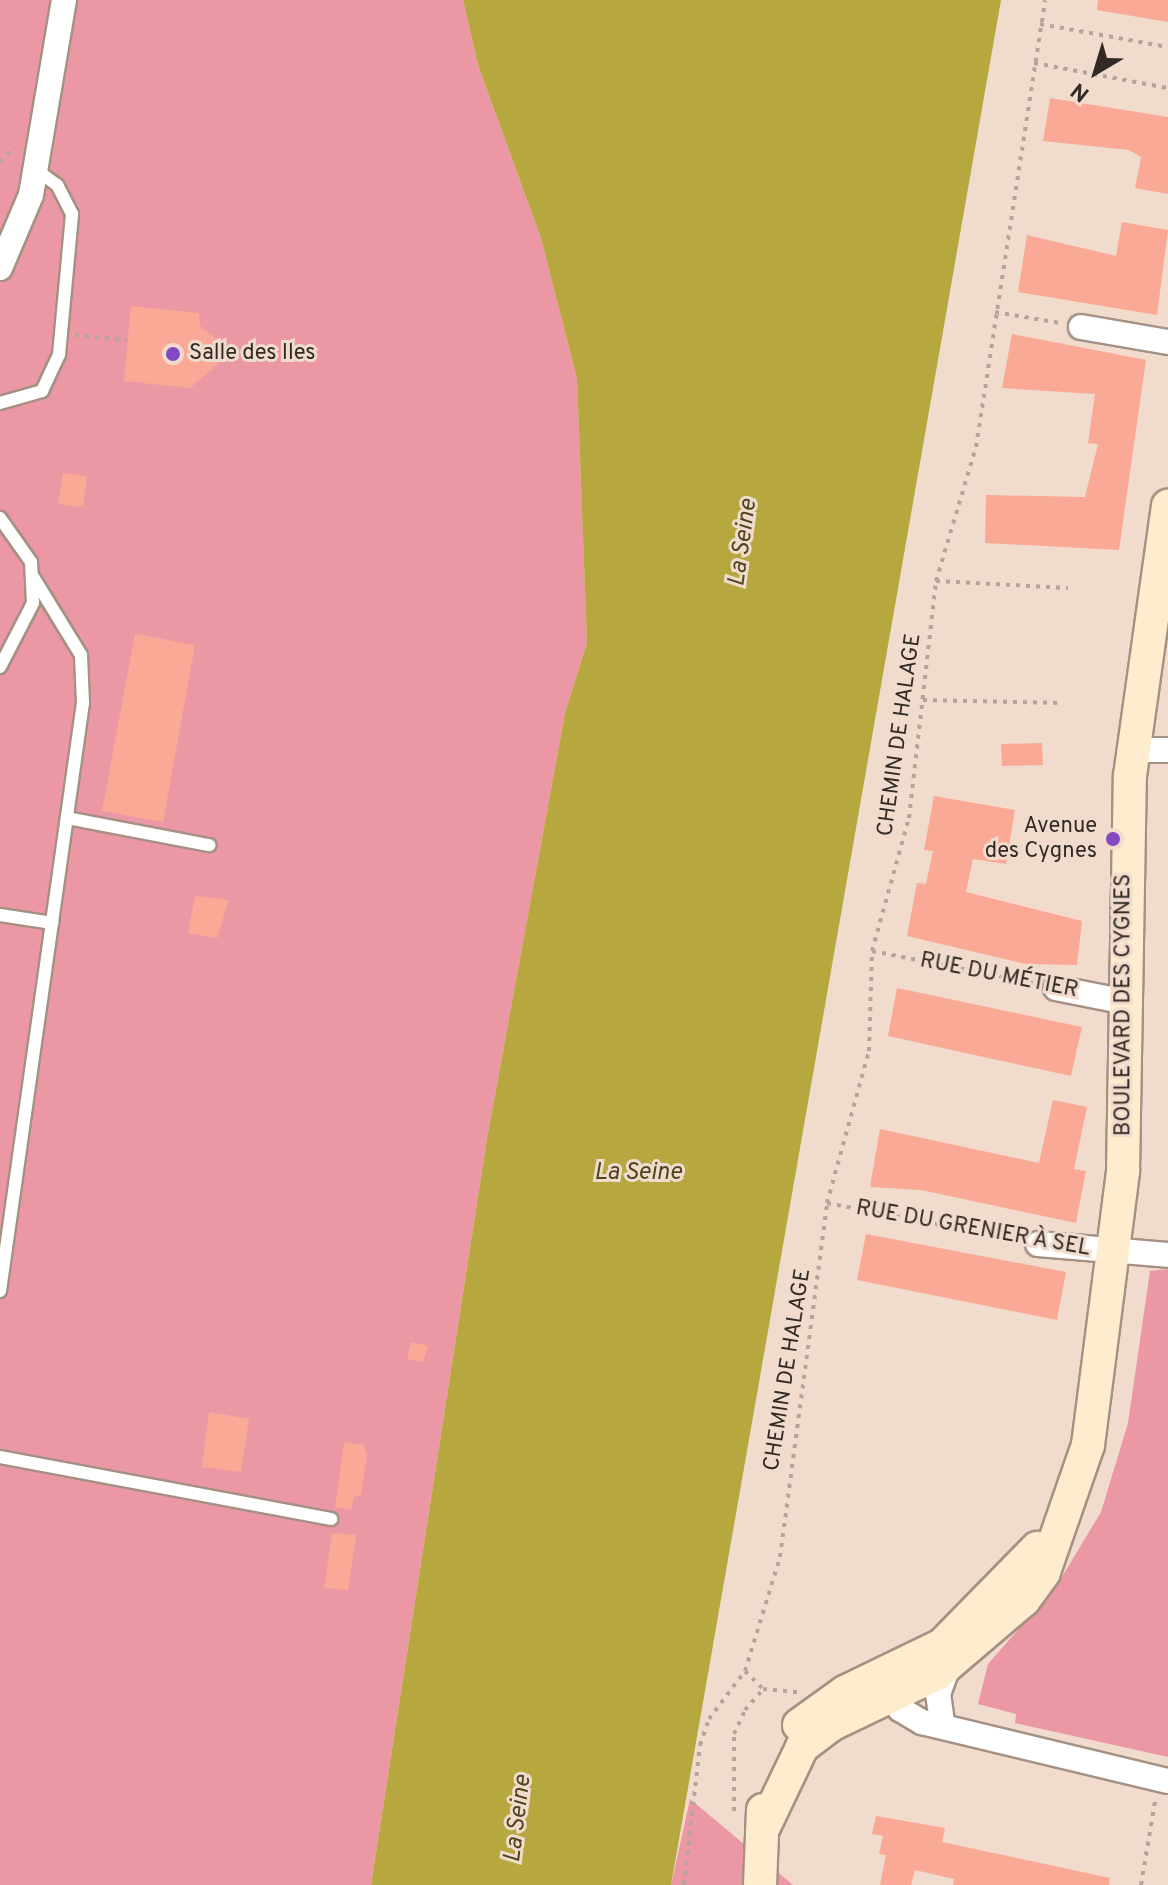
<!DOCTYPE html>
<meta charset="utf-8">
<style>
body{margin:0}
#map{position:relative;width:1168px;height:1885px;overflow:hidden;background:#f0dbcd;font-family:Overpass,sans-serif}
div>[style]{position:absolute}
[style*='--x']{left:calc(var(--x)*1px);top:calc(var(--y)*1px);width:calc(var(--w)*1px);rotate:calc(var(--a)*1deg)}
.green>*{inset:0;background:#ec98a4}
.water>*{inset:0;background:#b6a73e}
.building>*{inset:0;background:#faa996}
.path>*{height:4px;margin-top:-2px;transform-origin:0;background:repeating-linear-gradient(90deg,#b5a499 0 4px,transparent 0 10px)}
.roads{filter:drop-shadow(2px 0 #a59184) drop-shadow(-2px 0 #a59184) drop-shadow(0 2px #a59184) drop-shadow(0 -2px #a59184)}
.lane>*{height:12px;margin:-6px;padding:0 6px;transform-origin:6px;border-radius:6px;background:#fff}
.street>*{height:24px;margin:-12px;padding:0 12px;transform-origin:12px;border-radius:12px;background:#fff}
.secondary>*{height:32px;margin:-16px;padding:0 16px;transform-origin:16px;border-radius:16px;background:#feeccf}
.dots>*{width:22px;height:22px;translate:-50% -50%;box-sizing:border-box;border:4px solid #f0dbcd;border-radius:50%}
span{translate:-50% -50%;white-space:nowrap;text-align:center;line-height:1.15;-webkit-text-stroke:6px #f0dbcd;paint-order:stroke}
.poi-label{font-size:22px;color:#322a25}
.left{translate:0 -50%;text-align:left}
.right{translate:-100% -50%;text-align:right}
.street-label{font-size:22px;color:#322a25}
.water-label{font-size:24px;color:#4d461c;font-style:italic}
.north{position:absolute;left:1056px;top:32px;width:80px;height:80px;-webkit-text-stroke:6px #f0dbcd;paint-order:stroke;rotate:218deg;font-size:22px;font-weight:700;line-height:32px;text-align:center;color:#322a25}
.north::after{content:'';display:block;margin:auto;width:28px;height:36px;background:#322a25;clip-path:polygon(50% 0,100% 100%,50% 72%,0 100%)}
</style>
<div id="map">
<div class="green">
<div style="clip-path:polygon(0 0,463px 0,478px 65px,541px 238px,577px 379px,587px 643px,565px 713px,487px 1139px,371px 1885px,0 1885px)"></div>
<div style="clip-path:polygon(1168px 1269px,1168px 1757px,1015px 1723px,1016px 1714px,978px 1704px,988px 1664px,1057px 1585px,1101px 1512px,1128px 1423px,1150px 1271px)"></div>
<div style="clip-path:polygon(690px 1799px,793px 1885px,671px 1885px)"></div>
</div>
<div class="water">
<div style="clip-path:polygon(463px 0,1001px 0,671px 1885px,371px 1885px,487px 1139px,565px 713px,587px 643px,577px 379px,541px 238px,478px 65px)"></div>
</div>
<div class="building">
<div style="clip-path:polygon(1098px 0,1168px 0,1168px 22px,1097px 10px)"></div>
<div style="clip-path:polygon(1050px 98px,1168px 117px,1168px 194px,1135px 188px,1141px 157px,1129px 150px,1043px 141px)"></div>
<div style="clip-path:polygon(1122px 222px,1168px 230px,1157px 315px,1018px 292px,1027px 235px,1116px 256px)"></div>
<div style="clip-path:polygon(131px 306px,199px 313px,200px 326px,221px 342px,220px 362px,190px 388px,124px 381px)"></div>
<div style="clip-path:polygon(1012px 334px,1146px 360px,1119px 550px,985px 543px,986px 495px,1085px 497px,1098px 444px,1088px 443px,1095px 394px,1002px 388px)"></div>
<div style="clip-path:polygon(63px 473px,87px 476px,83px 507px,58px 504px)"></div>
<div style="clip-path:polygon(135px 634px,195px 645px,163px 822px,102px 811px)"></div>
<div style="clip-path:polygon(1042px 743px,1043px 765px,1002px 766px,1001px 744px)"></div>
<div style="clip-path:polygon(934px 796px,1015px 810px,1006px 864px,973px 859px,966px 892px,1082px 921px,1077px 965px,1025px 964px,907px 936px,917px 883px,926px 884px,933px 851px,924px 850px)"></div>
<div style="clip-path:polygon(195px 896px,229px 900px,217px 938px,188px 933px)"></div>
<div style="clip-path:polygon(897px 988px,1082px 1027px,1071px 1076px,888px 1036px)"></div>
<div style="clip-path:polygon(1053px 1100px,1087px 1107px,1074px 1169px,1086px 1171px,1076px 1223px,921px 1190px,870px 1187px,880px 1129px,1039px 1163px)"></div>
<div style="clip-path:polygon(866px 1234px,1066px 1272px,1057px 1320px,857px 1280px)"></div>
<div style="clip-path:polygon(411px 1342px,428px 1346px,423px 1362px,407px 1359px)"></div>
<div style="clip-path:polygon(209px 1412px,249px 1419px,241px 1472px,202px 1467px)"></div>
<div style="clip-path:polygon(344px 1442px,364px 1445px,367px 1455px,361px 1495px,354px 1496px,351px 1509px,335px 1508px)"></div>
<div style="clip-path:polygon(332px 1533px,356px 1535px,348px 1590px,324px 1588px)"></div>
<div style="clip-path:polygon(876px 1816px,945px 1828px,942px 1842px,1110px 1878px,1109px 1885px,953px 1885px,954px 1879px,915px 1870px,911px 1885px,880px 1885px,886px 1855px,879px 1854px,883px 1836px,872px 1834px)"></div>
</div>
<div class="path">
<div style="--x:1040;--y:24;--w:130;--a:10.2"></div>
<div style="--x:1034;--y:63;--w:136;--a:10.6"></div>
<div style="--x:0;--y:162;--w:21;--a:-45"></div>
<div style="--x:995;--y:312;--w:66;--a:9.6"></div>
<div style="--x:75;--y:335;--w:52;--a:5.5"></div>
<div style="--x:936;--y:581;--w:132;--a:3"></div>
<div style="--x:923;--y:700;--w:139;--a:1.2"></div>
<div style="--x:872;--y:951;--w:165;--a:11.2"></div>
<div style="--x:827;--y:1203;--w:194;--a:11"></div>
<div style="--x:745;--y:1671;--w:25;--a:45"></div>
<div style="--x:734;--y:1811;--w:77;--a:-90"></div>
<div style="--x:734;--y:1734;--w:26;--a:-65"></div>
<div style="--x:745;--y:1710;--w:28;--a:-49"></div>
<div style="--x:763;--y:1689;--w:36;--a:5"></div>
<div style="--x:684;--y:1885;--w:141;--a:-83.5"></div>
<div style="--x:700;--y:1745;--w:28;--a:-71"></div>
<div style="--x:709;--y:1719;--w:60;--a:-53.1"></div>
<div style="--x:745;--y:1671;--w:119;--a:-72.9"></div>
<div style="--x:780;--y:1557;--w:357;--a:-82.4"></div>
<div style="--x:827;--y:1203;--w:158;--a:-74.6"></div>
<div style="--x:869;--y:1051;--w:100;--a:-88.3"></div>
<div style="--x:872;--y:951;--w:138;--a:-74.5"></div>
<div style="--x:909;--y:818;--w:239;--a:-83.5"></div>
<div style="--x:936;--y:581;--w:140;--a:-73.4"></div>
<div style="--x:976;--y:447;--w:452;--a:-81.2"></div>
<div style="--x:1141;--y:1885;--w:85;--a:-80.5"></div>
</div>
<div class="roads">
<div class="lane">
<div style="--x:0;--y:403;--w:44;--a:-15.9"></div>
<div style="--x:42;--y:391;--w:40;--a:-65"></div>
<div style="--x:59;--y:355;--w:142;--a:-84.7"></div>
<div style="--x:72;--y:214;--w:33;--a:-117"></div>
<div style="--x:57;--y:185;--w:27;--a:-144"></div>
<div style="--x:0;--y:518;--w:54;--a:54.8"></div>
<div style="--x:31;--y:562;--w:41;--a:87.2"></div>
<div style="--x:33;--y:603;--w:72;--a:117.3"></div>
<div style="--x:67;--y:818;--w:145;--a:10.8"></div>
<div style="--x:0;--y:915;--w:53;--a:8.7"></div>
<div style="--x:0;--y:1291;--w:594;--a:-81.97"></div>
<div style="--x:83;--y:703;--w:48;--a:-92.4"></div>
<div style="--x:81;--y:655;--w:94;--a:-121.5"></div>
<div style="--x:0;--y:1457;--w:337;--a:10.6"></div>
</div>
<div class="street">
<div style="--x:0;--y:268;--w:79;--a:-67"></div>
<div style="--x:31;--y:195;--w:198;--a:-80.4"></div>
<div style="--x:1081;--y:327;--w:88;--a:9.8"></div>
<div style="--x:1132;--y:750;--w:36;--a:0"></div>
<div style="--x:1056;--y:988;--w:71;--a:11.3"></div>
<div style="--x:1038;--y:1244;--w:130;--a:4.8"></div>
<div style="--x:884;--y:1683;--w:31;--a:58"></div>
<div style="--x:900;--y:1709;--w:26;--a:31"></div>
<div style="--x:922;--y:1722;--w:253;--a:13.5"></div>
<div style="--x:942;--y:1722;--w:28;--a:-98"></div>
<div style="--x:938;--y:1694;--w:30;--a:-70"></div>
</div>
<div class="secondary">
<div style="--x:799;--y:1725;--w:57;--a:-35.7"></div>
<div style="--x:845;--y:1692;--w:108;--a:-25.9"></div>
<div style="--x:942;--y:1645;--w:136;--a:-45.6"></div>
<div style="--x:762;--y:1831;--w:93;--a:-64.5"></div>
<div style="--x:802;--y:1747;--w:36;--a:-37"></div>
<div style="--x:831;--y:1725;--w:118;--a:-25.7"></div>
<div style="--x:937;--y:1674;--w:114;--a:-40.4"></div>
<div style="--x:1024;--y:1600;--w:34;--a:-54"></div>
<div style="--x:1044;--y:1572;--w:134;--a:-70.9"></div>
<div style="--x:1088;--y:1445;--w:276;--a:-82.7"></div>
<div style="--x:1123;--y:1171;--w:395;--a:-89"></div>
<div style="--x:1130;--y:776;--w:273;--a:-82"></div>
<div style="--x:760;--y:1885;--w:75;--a:-87.7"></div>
</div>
</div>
<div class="dots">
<div style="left:173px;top:354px;background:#8349c0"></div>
<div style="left:1113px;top:839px;background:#8349c0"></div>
</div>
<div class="poi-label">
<span class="left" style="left:189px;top:354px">Salle des Iles</span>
<span class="right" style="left:1097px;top:839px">Avenue<br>des Cygnes</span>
</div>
<div class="street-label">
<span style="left:900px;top:735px;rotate:-82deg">CHEMIN DE HALAGE</span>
<span style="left:999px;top:976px;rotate:11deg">RUE DU MÉTIER</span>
<span style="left:1124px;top:1005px;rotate:-90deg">BOULEVARD DES CYGNES</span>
<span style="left:973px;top:1229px;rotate:10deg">RUE DU GRENIER À SEL</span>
<span style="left:788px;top:1370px;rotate:-81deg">CHEMIN DE HALAGE</span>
</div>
<div class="water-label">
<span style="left:744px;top:543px;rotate:-82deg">La Seine</span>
<span style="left:638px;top:1174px">La Seine</span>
<span style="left:519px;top:1819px;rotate:-83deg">La Seine</span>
</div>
<div class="north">N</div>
</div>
